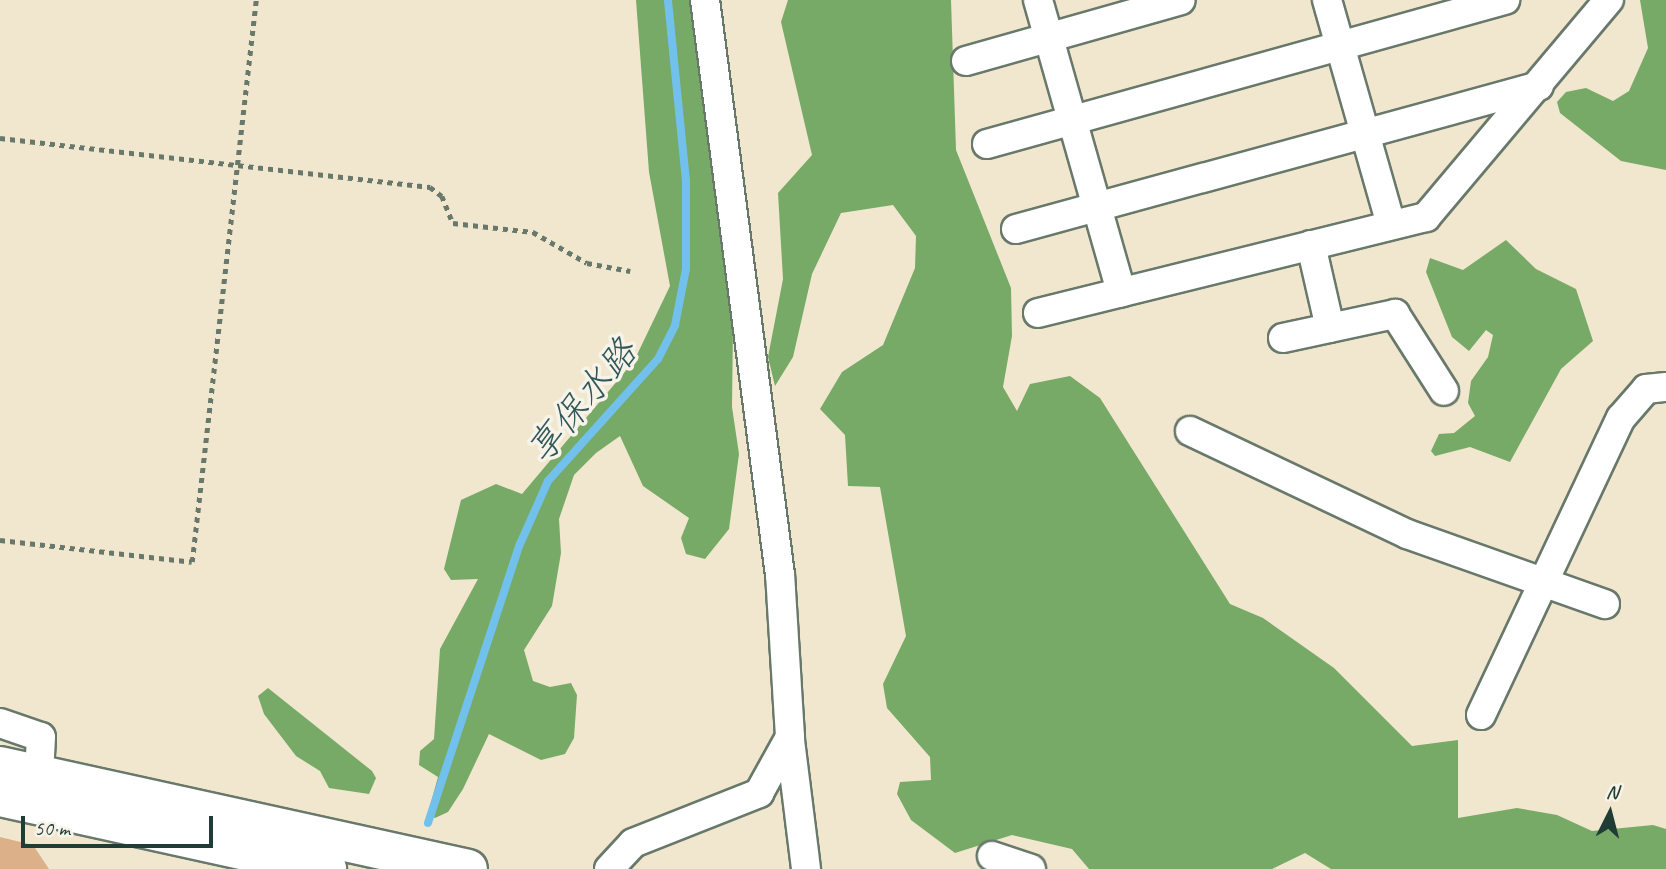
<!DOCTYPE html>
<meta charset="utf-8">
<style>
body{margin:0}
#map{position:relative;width:1666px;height:869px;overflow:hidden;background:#f0e7ce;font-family:Caveat,"Klee One",sans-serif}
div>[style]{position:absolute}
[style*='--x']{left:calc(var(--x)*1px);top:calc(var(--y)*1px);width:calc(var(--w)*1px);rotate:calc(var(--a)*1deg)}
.forest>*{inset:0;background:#7a6}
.stream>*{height:8px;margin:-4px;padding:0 4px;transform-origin:4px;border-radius:4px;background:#72c1ec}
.building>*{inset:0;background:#dcb18a}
.path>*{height:4.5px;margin-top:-2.25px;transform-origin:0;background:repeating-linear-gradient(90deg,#68786a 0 5px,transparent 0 10px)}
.roads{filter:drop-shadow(2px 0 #68786a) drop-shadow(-2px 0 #68786a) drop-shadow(0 2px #68786a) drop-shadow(0 -2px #68786a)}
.minor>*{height:28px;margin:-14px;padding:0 14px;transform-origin:14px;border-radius:14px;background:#fff}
.highway>*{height:38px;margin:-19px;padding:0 19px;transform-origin:19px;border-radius:19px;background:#fff}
span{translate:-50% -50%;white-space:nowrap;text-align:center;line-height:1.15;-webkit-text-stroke:7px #f7f3e8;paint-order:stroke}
.water-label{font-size:37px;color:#305759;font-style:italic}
.north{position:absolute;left:1575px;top:778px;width:70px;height:70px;-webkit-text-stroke:5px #f7f3e8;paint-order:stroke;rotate:6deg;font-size:19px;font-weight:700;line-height:28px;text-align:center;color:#1f3d34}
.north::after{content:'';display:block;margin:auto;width:24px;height:32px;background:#1f3d34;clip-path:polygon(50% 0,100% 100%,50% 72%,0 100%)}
.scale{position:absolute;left:21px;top:816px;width:192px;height:32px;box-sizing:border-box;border:4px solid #1f3d34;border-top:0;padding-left:9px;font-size:21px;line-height:24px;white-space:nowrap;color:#1f3d34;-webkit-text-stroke:5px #f7f3e8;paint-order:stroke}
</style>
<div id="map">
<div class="forest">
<div style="clip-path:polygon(636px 0,694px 0,734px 246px,732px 407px,739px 454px,729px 529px,705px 559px,686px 554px,681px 538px,689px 518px,643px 486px,620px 436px,596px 453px,574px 475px,559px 519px,561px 553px,552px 606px,524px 650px,533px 681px,550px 687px,571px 683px,577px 695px,574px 738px,565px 754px,541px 760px,489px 734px,463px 789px,448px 812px,435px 818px,428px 813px,438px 777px,419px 765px,420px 751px,434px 739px,440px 649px,478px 579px,451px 580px,444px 569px,461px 500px,496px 484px,522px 494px,634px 361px,670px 286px,649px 172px)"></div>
<div style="clip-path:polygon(788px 0,951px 0,956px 150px,1011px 288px,1012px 336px,1003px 387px,1017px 411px,1030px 384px,1070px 376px,1100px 398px,1230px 604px,1263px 618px,1334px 668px,1412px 746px,1458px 740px,1458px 818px,1517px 808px,1557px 815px,1592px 831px,1653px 825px,1666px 829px,1666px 869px,1331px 869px,1305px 853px,1272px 869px,1089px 869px,1072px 849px,1012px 835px,955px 853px,911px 820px,897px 794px,900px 782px,931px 780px,930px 757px,887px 708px,883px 684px,906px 636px,880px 487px,848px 486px,845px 435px,820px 409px,842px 372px,883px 345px,915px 268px,916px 236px,893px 205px,841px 213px,812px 274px,793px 357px,775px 386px,768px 357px,783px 279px,778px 193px,812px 155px,781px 22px)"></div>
<div style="clip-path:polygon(1640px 0,1666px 0,1666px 170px,1621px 161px,1560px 113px,1557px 102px,1566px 92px,1586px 88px,1613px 101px,1629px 91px,1648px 48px)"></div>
<div style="clip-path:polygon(1506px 240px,1536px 269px,1576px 289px,1593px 341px,1561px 369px,1510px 462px,1470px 447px,1435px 456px,1431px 451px,1439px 434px,1454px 433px,1475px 416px,1468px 403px,1471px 381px,1488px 357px,1493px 335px,1486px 330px,1469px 351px,1452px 337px,1426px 272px,1430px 258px,1463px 270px)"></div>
<div style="clip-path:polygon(268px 688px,372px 771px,376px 778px,369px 794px,329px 788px,320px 771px,296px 756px,264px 714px,258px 696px)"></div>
</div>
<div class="stream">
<div style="--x:428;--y:823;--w:294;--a:-71.8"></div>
<div style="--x:520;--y:544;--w:69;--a:-66"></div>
<div style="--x:548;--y:481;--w:164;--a:-48"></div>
<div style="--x:658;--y:359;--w:38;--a:-63"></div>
<div style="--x:675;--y:325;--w:57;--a:-78.9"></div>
<div style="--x:686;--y:269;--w:88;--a:-90"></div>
<div style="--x:686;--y:181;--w:182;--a:-95.7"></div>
</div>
<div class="building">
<div style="clip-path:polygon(0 837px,33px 845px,49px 869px,0 869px)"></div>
</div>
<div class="path">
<div style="--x:0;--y:138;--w:433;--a:6.5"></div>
<div style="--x:430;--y:187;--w:15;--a:37"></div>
<div style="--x:442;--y:196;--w:29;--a:68"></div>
<div style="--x:453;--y:223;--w:81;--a:6.4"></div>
<div style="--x:533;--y:232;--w:62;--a:29.9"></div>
<div style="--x:587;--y:263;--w:44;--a:10.5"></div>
<div style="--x:0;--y:540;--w:193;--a:6.5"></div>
<div style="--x:192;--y:562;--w:566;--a:-83.5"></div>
</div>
<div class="roads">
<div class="minor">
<div style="--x:1038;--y:0;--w:304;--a:74.1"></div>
<div style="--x:1327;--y:0;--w:234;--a:74.1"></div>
<div style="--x:966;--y:61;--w:223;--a:-15.8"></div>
<div style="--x:987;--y:144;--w:538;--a:-15.54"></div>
<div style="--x:1016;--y:229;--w:542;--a:-15.29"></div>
<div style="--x:1311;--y:245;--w:85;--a:77.1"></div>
<div style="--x:1038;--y:313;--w:400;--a:-13.9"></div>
<div style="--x:1426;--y:217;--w:284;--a:-49.9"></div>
<div style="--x:1283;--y:338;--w:115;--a:-12.1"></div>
<div style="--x:1395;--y:314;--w:91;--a:57.5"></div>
<div style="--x:1190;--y:431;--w:240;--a:25.4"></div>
<div style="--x:1407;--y:534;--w:210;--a:19.5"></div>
<div style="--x:1481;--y:715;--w:328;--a:-64.8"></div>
<div style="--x:1621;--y:418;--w:38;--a:-49"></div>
<div style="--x:1646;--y:389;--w:20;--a:-6"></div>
<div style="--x:0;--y:723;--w:43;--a:18.9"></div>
<div style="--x:41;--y:737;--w:38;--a:93"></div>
<div style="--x:790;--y:740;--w:130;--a:82.9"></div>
<div style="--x:992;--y:856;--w:41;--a:18.4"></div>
<div style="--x:609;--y:869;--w:35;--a:-47"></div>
<div style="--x:633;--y:843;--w:136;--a:-21.6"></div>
<div style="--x:759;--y:793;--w:64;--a:-61"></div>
<div style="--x:790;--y:737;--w:162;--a:-93.5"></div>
<div style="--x:780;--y:575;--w:580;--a:-97.43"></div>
</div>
<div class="highway">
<div style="--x:0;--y:766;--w:479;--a:12.4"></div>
<div style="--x:0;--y:797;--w:335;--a:12.4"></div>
</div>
</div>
<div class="water-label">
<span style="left:582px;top:401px;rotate:-50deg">享保水路</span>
</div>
<div class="north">N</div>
<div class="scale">50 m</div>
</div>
